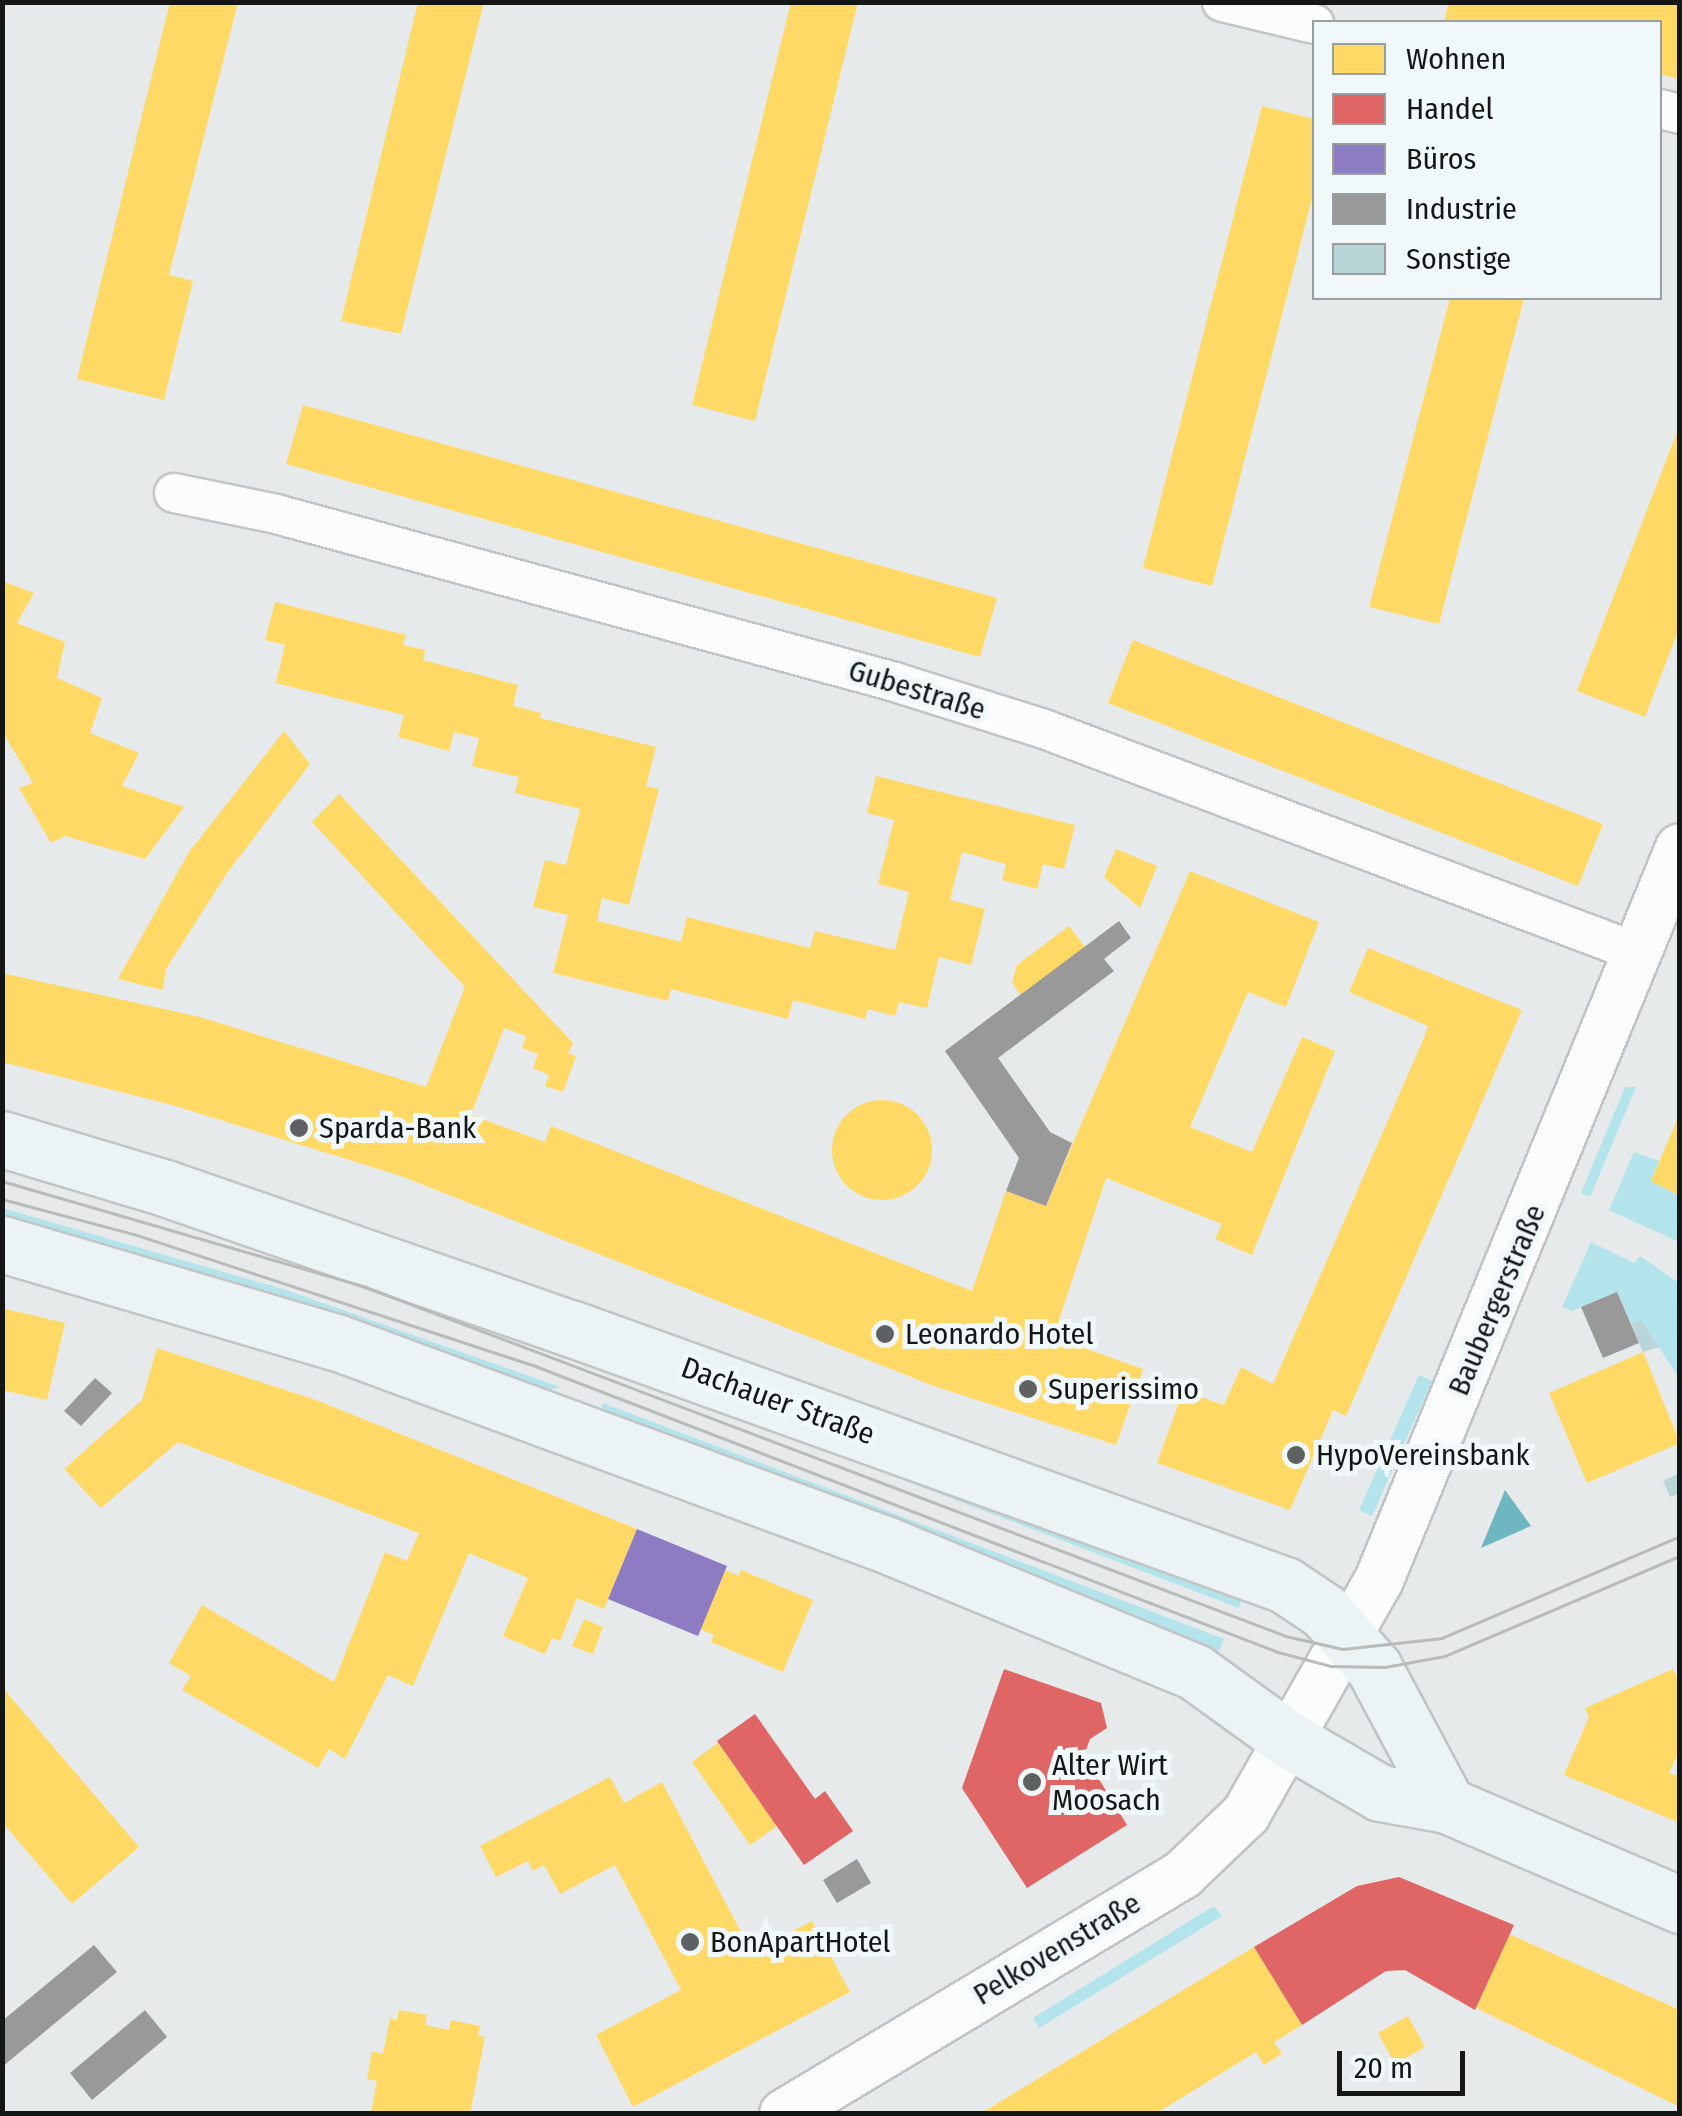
<!DOCTYPE html>
<meta charset="utf-8">
<style>
body{margin:0}
#map{position:relative;width:1682px;height:2116px;overflow:hidden;background:#e6eaea;font-family:"Fira Sans Condensed",sans-serif}
div>[style]{position:absolute}
[style*='--x']{left:calc(var(--x)*1px);top:calc(var(--y)*1px);width:calc(var(--w)*1px);rotate:calc(var(--a)*1deg)}
.green>*{inset:0;background:#b3e4ec}
.water>*{inset:0;background:#6eb7c0}
.homes>*{inset:0;background:#ffd966}
.round{border-radius:50%}
.shops>*{inset:0;background:#e06666}
.offices>*{inset:0;background:#8e7cc3}
.industry>*{inset:0;background:#999}
.building>*{inset:0;background:#b9d5d8}
.roads{filter:drop-shadow(2px 0 #c2c5c5) drop-shadow(-2px 0 #c2c5c5) drop-shadow(0 2px #c2c5c5) drop-shadow(0 -2px #c2c5c5)}
.minor>*{height:38px;margin:-19px;padding:0 19px;transform-origin:19px;border-radius:19px;background:#fbfcfc}
.tertiary>*{height:48px;margin:-24px;padding:0 24px;transform-origin:24px;border-radius:24px;background:#fbfcfc}
.secondary>*{height:55px;margin:-27.5px;padding:0 27.5px;transform-origin:27.5px;border-radius:27.5px;background:#ecf3f4}
.tram>*{height:2.5px;margin:-1.25px;padding:0 1.25px;transform-origin:1.25px;border-radius:1.25px;background:#b9baba}
.dots>*{width:28px;height:28px;translate:-50% -50%;box-sizing:border-box;border:5px solid #f1f8f9;border-radius:50%}
span{translate:-50% -50%;white-space:nowrap;text-align:center;line-height:1.15;-webkit-text-stroke:10px #f1f8f9;paint-order:stroke}
.street-label{font-size:30px;color:#151717}
.poi-label{font-size:30px;color:#151717}
.left{translate:0 -50%;text-align:left}
.frame{position:absolute;inset:0;border:5px solid #151717;pointer-events:none}
.legend{position:absolute;left:1312px;top:20px;width:350px;height:280px;box-sizing:border-box;background:#f1f8f9;border:2px solid #999e9f;margin:0;padding:12px 18px;list-style:none;font-size:30px;color:#151717}
.legend li{display:flex;align-items:center;gap:20px;height:50px}
.legend b{width:50px;border:2px solid #999e9f}
.scale{position:absolute;left:1337px;top:2051px;width:128px;height:45px;box-sizing:border-box;border:5px solid #151717;border-top:0;padding-left:12px;font-size:30px;line-height:35px;white-space:nowrap;color:#151717;-webkit-text-stroke:8px #f1f8f9;paint-order:stroke}
</style>
<div id="map">
<div class="green">
<div style="clip-path:polygon(1625px 1087px,1636px 1087px,1590px 1197px,1581px 1193px)"></div>
<div style="clip-path:polygon(1634px 1152px,1659px 1161px,1651px 1181px,1679px 1196px,1679px 1242px,1609px 1210px)"></div>
<div style="clip-path:polygon(2px 1208px,286px 1290px,560px 1387px,551px 1390px,252px 1287px,3px 1215px)"></div>
<div style="clip-path:polygon(1591px 1242px,1634px 1263px,1640px 1256px,1679px 1283px,1679px 1378px,1642px 1321px,1631px 1324px,1617px 1292px,1572px 1311px,1562px 1307px)"></div>
<div style="clip-path:polygon(592px 1361px,1244px 1591px,1239px 1608px)"></div>
<div style="clip-path:polygon(1419px 1375px,1432px 1381px,1372px 1516px,1359px 1510px)"></div>
<div style="clip-path:polygon(603px 1403px,1224px 1639px,1218px 1653px,601px 1410px)"></div>
<div style="clip-path:polygon(1214px 1906px,1222px 1916px,1039px 2028px,1033px 2018px)"></div>
</div>
<div class="water">
<div style="clip-path:polygon(1505px 1490px,1531px 1526px,1481px 1548px)"></div>
</div>
<div class="homes">
<div style="clip-path:polygon(170px 2px,238px 2px,169px 275px,193px 281px,164px 400px,77px 379px)"></div>
<div style="clip-path:polygon(418px 2px,484px 2px,401px 334px,341px 321px)"></div>
<div style="clip-path:polygon(791px 2px,858px 2px,755px 421px,692px 405px)"></div>
<div style="clip-path:polygon(1449px 2px,1680px 2px,1680px 79px,1660px 74px,1660px 22px,1452px 22px,1444px 21px)"></div>
<div style="clip-path:polygon(1262px 106px,1314px 119px,1314px 191px,1212px 586px,1143px 568px)"></div>
<div style="clip-path:polygon(1450px 298px,1524px 298px,1439px 624px,1369px 607px)"></div>
<div style="clip-path:polygon(303px 405px,997px 598px,980px 657px,286px 464px)"></div>
<div style="clip-path:polygon(1679px 427px,1680px 626px,1645px 717px,1577px 691px)"></div>
<div style="clip-path:polygon(2px 581px,34px 593px,17px 623px,65px 642px,57px 678px,102px 698px,90px 733px,139px 753px,122px 786px,184px 807px,145px 859px,65px 836px,51px 843px,19px 788px,33px 783px,2px 731px)"></div>
<div style="clip-path:polygon(275px 602px,406px 635px,403px 645px,425px 650px,423px 660px,518px 685px,513px 706px,541px 713px,540px 718px,656px 747px,646px 786px,659px 789px,629px 905px,602px 898px,597px 921px,681px 942px,687px 917px,810px 948px,815px 931px,895px 950px,909px 892px,878px 884px,894px 820px,867px 813px,876px 776px,1075px 825px,1064px 869px,1043px 864px,1037px 889px,1002px 880px,1006px 864px,962px 852px,950px 900px,985px 909px,971px 965px,939px 957px,927px 1008px,899px 1002px,895px 1016px,868px 1009px,865px 1019px,793px 1000px,788px 1019px,671px 989px,668px 1001px,553px 973px,568px 915px,533px 907px,545px 860px,566px 865px,580px 809px,515px 793px,519px 777px,472px 766px,479px 738px,454px 732px,449px 751px,398px 737px,404px 715px,276px 683px,285px 645px,265px 640px)"></div>
<div style="clip-path:polygon(1133px 640px,1603px 824px,1578px 886px,1108px 703px)"></div>
<div style="clip-path:polygon(284px 731px,310px 764px,227px 873px,166px 969px,163px 990px,118px 979px,189px 852px)"></div>
<div style="clip-path:polygon(339px 794px,573px 1043px,568px 1053px,576px 1056px,563px 1092px,545px 1086px,549px 1075px,533px 1068px,538px 1054px,522px 1048px,526px 1036px,504px 1028px,471px 1115px,545px 1142px,551px 1126px,972px 1291px,1006px 1191px,1046px 1206px,1190px 871px,1319px 922px,1286px 1007px,1248px 992px,1190px 1127px,1252px 1152px,1302px 1037px,1335px 1051px,1252px 1255px,1215px 1239px,1222px 1224px,1106px 1178px,1059px 1320px,1088px 1328px,1081px 1347px,1143px 1369px,1116px 1445px,934px 1386px,398px 1175px,172px 1105px,2px 1062px,2px 973px,200px 1017px,426px 1087px,465px 987px,312px 822px)"></div>
<div style="clip-path:polygon(1116px 849px,1157px 866px,1140px 908px,1104px 877px)"></div>
<div style="clip-path:polygon(1069px 926px,1085px 947px,1021px 995px,1012px 983px,1017px 965px)"></div>
<div style="clip-path:polygon(1368px 948px,1522px 1010px,1346px 1416px,1333px 1410px,1290px 1510px,1157px 1463px,1183px 1391px,1224px 1405px,1241px 1367px,1273px 1384px,1423px 1040px,1428px 1026px,1349px 992px)"></div>
<div class="round" style="left:832px;top:1100px;width:100px;height:100px"></div>
<div style="clip-path:polygon(1680px 1113px,1680px 1196px,1651px 1181px)"></div>
<div style="clip-path:polygon(2px 1308px,65px 1323px,47px 1400px,2px 1390px)"></div>
<div style="clip-path:polygon(157px 1348px,316px 1400px,637px 1529px,604px 1609px,577px 1598px,560px 1641px,552px 1638px,545px 1654px,503px 1636px,528px 1578px,469px 1553px,413px 1686px,388px 1675px,345px 1759px,329px 1749px,318px 1768px,182px 1690px,191px 1676px,169px 1663px,202px 1605px,334px 1682px,385px 1552px,407px 1561px,419px 1533px,178px 1442px,101px 1508px,64px 1469px,142px 1400px)"></div>
<div style="clip-path:polygon(1643px 1352px,1680px 1443px,1587px 1483px,1549px 1393px)"></div>
<div style="clip-path:polygon(725px 1570px,739px 1576px,741px 1570px,813px 1600px,783px 1672px,711px 1642px,714px 1635px,700px 1629px)"></div>
<div style="clip-path:polygon(584px 1619px,603px 1627px,593px 1654px,572px 1646px)"></div>
<div style="clip-path:polygon(1673px 1669px,1680px 1684px,1680px 1750px,1669px 1773px,1680px 1777px,1680px 1823px,1564px 1775px,1589px 1717px,1585px 1708px)"></div>
<div style="clip-path:polygon(2px 1687px,139px 1847px,72px 1904px,2px 1822px)"></div>
<div style="clip-path:polygon(718px 1743px,777px 1826px,750px 1845px,692px 1762px)"></div>
<div style="clip-path:polygon(610px 1777px,624px 1803px,662px 1782px,752px 1953px,812px 1921px,850px 1992px,633px 2107px,596px 2035px,681px 1990px,615px 1865px,560px 1894px,544px 1865px,533px 1871px,528px 1861px,496px 1877px,480px 1846px)"></div>
<div style="clip-path:polygon(1509px 1934px,1680px 2010px,1680px 2107px,1476px 2008px)"></div>
<div style="clip-path:polygon(1254px 1947px,1302px 2025px,1274px 2042px,1282px 2054px,1264px 2065px,1256px 2052px,1155px 2114px,980px 2114px)"></div>
<div style="clip-path:polygon(399px 2010px,427px 2015px,425px 2025px,449px 2030px,451px 2020px,480px 2026px,478px 2036px,485px 2037px,470px 2114px,371px 2114px,377px 2081px,367px 2079px,372px 2051px,383px 2054px,390px 2018px,397px 2020px)"></div>
<div style="clip-path:polygon(1408px 2016px,1425px 2047px,1395px 2064px,1378px 2033px)"></div>
</div>
<div class="shops">
<div style="clip-path:polygon(1004px 1669px,1101px 1703px,1107px 1728px,1090px 1739px,1078px 1772px,1097px 1776px,1127px 1825px,1027px 1888px,962px 1788px)"></div>
<div style="clip-path:polygon(755px 1714px,815px 1799px,825px 1791px,853px 1831px,804px 1865px,717px 1741px)"></div>
<div style="clip-path:polygon(1399px 1877px,1514px 1925px,1475px 2010px,1405px 1970px,1386px 1971px,1302px 2025px,1254px 1947px,1357px 1886px)"></div>
</div>
<div class="offices">
<div style="clip-path:polygon(637px 1529px,727px 1566px,698px 1636px,608px 1599px)"></div>
</div>
<div class="industry">
<div style="clip-path:polygon(1119px 921px,1131px 938px,1104px 959px,1114px 971px,998px 1058px,1050px 1132px,1072px 1143px,1046px 1206px,1006px 1191px,1019px 1158px,945px 1051px)"></div>
<div style="clip-path:polygon(1617px 1292px,1639px 1343px,1603px 1358px,1581px 1307px)"></div>
<div style="clip-path:polygon(95px 1378px,112px 1393px,81px 1426px,64px 1411px)"></div>
<div style="clip-path:polygon(857px 1859px,871px 1883px,837px 1903px,823px 1880px)"></div>
<div style="clip-path:polygon(94px 1945px,117px 1972px,2px 2067px,2px 2021px)"></div>
<div style="clip-path:polygon(145px 2010px,167px 2037px,92px 2100px,70px 2073px)"></div>
</div>
<div class="building">
<div style="clip-path:polygon(1641px 1320px,1659px 1347px,1643px 1352px,1631px 1324px)"></div>
<div style="clip-path:polygon(1680px 1473px,1680px 1493px,1670px 1497px,1663px 1481px)"></div>
</div>
<div class="roads">
<div class="minor">
<div style="--x:1222;--y:2;--w:95;--a:13.4"></div>
<div style="--x:1660;--y:109;--w:21;--a:14"></div>
<div style="--x:174;--y:493;--w:104;--a:11.6"></div>
<div style="--x:276;--y:514;--w:641;--a:15.18"></div>
<div style="--x:895;--y:682;--w:156;--a:17.5"></div>
<div style="--x:1044;--y:729;--w:636;--a:20.63"></div>
</div>
<div class="tertiary">
<div style="--x:784;--y:2114;--w:466;--a:-31"></div>
<div style="--x:1183;--y:1874;--w:87;--a:-43.6"></div>
<div style="--x:1246;--y:1814;--w:269;--a:-60.4"></div>
<div style="--x:1379;--y:1580;--w:791;--a:-67.65"></div>
</div>
<div class="secondary">
<div style="--x:2;--y:1139;--w:170;--a:16.7"></div>
<div style="--x:165;--y:1188;--w:429;--a:19.1"></div>
<div style="--x:570;--y:1328;--w:760;--a:19.77"></div>
<div style="--x:1285;--y:1585;--w:47;--a:33.7"></div>
<div style="--x:1324;--y:1611;--w:76;--a:48.7"></div>
<div style="--x:1374;--y:1668;--w:155;--a:61.9"></div>
<div style="--x:2;--y:1244;--w:348;--a:16.4"></div>
<div style="--x:336;--y:1342;--w:587;--a:20.22"></div>
<div style="--x:887;--y:1545;--w:333;--a:22.4"></div>
<div style="--x:1195;--y:1672;--w:116;--a:35.9"></div>
<div style="--x:1289;--y:1740;--w:105;--a:30.2"></div>
<div style="--x:1380;--y:1793;--w:68;--a:10.2"></div>
<div style="--x:1447;--y:1805;--w:254;--a:23.2"></div>
</div>
</div>
<div class="tram">
<div style="--x:2;--y:1181;--w:379;--a:16.2"></div>
<div style="--x:366;--y:1287;--w:984;--a:20.77"></div>
<div style="--x:1286;--y:1636;--w:58;--a:12.8"></div>
<div style="--x:1343;--y:1649;--w:100;--a:-6.3"></div>
<div style="--x:1442;--y:1638;--w:259;--a:-23.2"></div>
<div style="--x:2;--y:1199;--w:137;--a:14.9"></div>
<div style="--x:134;--y:1234;--w:425;--a:18.2"></div>
<div style="--x:538;--y:1367;--w:793;--a:21.06"></div>
<div style="--x:1278;--y:1652;--w:55;--a:14.8"></div>
<div style="--x:1331;--y:1666;--w:54;--a:1.1"></div>
<div style="--x:1385;--y:1667;--w:61;--a:-10.4"></div>
<div style="--x:1445;--y:1656;--w:255;--a:-23.1"></div>
</div>
<div class="dots">
<div style="left:299px;top:1128px;background:#5e6161"></div>
<div style="left:885px;top:1334px;background:#5e6161"></div>
<div style="left:1028px;top:1389px;background:#5e6161"></div>
<div style="left:1296px;top:1455px;background:#5e6161"></div>
<div style="left:1032px;top:1782px;background:#5e6161"></div>
<div style="left:690px;top:1942px;background:#5e6161"></div>
</div>
<div class="street-label">
<span style="left:917px;top:690px;rotate:17deg">Gubestraße</span>
<span style="left:1497px;top:1300px;rotate:-67deg">Baubergerstraße</span>
<span style="left:778px;top:1401px;rotate:20deg">Dachauer Straße</span>
<span style="left:1057px;top:1949px;rotate:-31deg">Pelkovenstraße</span>
</div>
<div class="poi-label">
<span class="left" style="left:319px;top:1128px">Sparda-Bank</span>
<span class="left" style="left:905px;top:1334px">Leonardo Hotel</span>
<span class="left" style="left:1048px;top:1389px">Superissimo</span>
<span class="left" style="left:1316px;top:1455px">HypoVereinsbank</span>
<span class="left" style="left:1052px;top:1782px">Alter Wirt<br>Moosach</span>
<span class="left" style="left:710px;top:1942px">BonApartHotel</span>
</div>
<div class="frame"></div>
<ul class="legend">
<li><b style="height:28px;background:#ffd966"></b>Wohnen</li>
<li><b style="height:28px;background:#e06666"></b>Handel</li>
<li><b style="height:28px;background:#8e7cc3"></b>Büros</li>
<li><b style="height:28px;background:#999"></b>Industrie</li>
<li><b style="height:28px;background:#b9d5d8"></b>Sonstige</li>
</ul>
<div class="scale">20 m</div>
</div>
